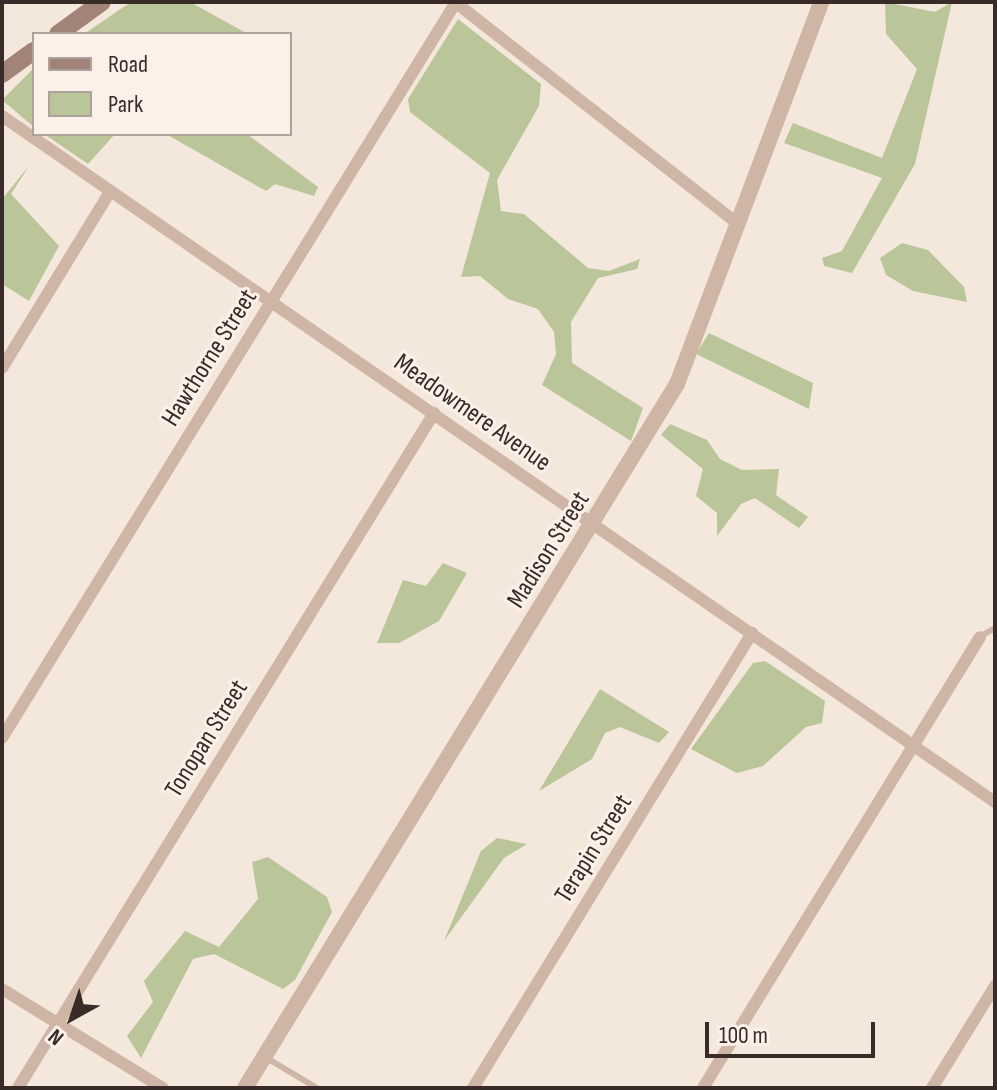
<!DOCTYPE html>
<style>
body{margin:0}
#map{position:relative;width:997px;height:1090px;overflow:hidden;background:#f4e7dc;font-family:"Sofia Sans Condensed",sans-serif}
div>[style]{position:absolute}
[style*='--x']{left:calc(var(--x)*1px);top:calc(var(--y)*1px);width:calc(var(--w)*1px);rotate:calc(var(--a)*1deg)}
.green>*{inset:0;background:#bac59a}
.service>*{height:6px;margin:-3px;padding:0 3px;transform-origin:3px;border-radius:3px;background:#ceb5a6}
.minor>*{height:12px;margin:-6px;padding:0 6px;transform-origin:6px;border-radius:6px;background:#ceb5a6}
.tertiary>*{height:16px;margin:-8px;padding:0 8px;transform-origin:8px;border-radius:8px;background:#ceb5a6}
.secondary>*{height:18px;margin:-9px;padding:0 9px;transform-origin:9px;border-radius:9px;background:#a28377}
span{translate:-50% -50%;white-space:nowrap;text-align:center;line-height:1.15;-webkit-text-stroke:6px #fbf1e9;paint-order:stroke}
.street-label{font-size:26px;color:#392c28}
.frame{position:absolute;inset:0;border:4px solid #392c28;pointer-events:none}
.legend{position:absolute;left:32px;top:32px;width:260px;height:104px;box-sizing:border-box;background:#fbf1e9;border:2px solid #ada29c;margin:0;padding:10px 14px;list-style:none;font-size:24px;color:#392c28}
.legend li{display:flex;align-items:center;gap:16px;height:40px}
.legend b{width:40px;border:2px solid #ada29c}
.north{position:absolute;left:32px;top:978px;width:80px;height:80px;-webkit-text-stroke:6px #fbf1e9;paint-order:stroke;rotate:220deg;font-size:22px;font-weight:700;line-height:32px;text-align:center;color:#392c28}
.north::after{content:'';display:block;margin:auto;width:28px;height:36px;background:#392c28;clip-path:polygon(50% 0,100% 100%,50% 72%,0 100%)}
.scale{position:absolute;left:705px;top:1022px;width:170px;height:36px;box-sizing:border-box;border:4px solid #392c28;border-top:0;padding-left:10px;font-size:24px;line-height:28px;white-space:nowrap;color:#392c28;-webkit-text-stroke:6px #fbf1e9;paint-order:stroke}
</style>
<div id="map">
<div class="green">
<div style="clip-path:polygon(131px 2px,190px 2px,248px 34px,84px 34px)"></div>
<div style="clip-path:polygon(885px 2px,935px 12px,952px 2px,915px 164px,852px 273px,824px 266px,822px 258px,842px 251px,882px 178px,784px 143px,793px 123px,882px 158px,917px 69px,886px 34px)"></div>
<div style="clip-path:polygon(458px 19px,541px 84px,539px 106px,497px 180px,501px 211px,524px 214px,588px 268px,609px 271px,640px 259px,637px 269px,598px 278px,571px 322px,572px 363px,643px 408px,631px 441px,542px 385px,556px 354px,554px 332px,538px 309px,508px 299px,480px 276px,461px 277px,490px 173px,410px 112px,408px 99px)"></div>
<div style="clip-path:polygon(34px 68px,34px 127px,2px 100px)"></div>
<div style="clip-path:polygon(44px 134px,115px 134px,88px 164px)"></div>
<div style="clip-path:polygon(166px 134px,247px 134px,318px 187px,314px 196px,275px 184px,266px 191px)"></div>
<div style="clip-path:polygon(29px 166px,11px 194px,59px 246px,29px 301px,2px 284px,2px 199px)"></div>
<div style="clip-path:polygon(902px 243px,928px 250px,964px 287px,967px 302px,913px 291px,886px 275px,880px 258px)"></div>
<div style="clip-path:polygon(709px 333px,813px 383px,809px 409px,696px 354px)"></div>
<div style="clip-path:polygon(670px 424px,707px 440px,720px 459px,742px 470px,779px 469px,776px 495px,808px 517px,799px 528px,755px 498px,741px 504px,717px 536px,717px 513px,696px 496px,703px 469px,661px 435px)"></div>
<div style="clip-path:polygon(443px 563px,467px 573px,439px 621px,399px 643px,377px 643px,403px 580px,426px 586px)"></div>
<div style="clip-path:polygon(765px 661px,825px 701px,822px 723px,806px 727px,763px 766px,737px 773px,691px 749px,753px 663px)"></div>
<div style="clip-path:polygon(600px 689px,669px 732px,659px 743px,620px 727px,605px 733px,592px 759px,539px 791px)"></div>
<div style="clip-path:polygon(497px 838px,527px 844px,504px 858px,444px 941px,481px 851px)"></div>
<div style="clip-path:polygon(268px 857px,327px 897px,332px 912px,295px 980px,283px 989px,214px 954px,193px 959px,141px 1058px,127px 1036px,153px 1002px,144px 981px,185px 931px,219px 947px,258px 899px,252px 862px)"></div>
</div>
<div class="service">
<div style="--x:981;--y:636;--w:16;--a:-30"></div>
<div style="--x:265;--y:1057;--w:61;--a:30.8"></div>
</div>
<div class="minor">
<div style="--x:455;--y:2;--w:360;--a:38.1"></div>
<div style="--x:2;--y:116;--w:1207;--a:34.64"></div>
<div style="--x:2;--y:368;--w:206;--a:-58.5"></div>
<div style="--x:2;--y:738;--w:865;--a:-58.33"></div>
<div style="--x:2;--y:989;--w:189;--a:31.6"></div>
<div style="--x:18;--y:1088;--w:793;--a:-58.35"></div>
<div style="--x:473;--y:1088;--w:534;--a:-58.48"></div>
<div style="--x:703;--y:1088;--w:529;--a:-58.44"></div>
<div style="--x:932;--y:1088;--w:120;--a:-58.3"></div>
</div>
<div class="tertiary">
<div style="--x:245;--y:1088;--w:826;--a:-58.47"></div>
<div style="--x:677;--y:384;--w:408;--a:-69.3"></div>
</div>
<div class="secondary">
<div style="--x:58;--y:34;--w:54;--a:-36"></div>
<div style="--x:2;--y:74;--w:39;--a:-36"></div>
</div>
<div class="street-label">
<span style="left:210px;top:358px;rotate:-58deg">Hawthorne Street</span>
<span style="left:472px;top:413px;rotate:35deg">Meadowmere Avenue</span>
<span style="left:549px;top:550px;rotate:-58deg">Madison Street</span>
<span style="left:207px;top:739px;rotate:-58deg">Tonopan Street</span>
<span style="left:594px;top:849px;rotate:-58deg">Terapin Street</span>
</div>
<div class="frame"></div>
<ul class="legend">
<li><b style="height:10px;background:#a28377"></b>Road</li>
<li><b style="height:22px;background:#bac59a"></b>Park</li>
</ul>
<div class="north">N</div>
<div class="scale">100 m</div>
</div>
